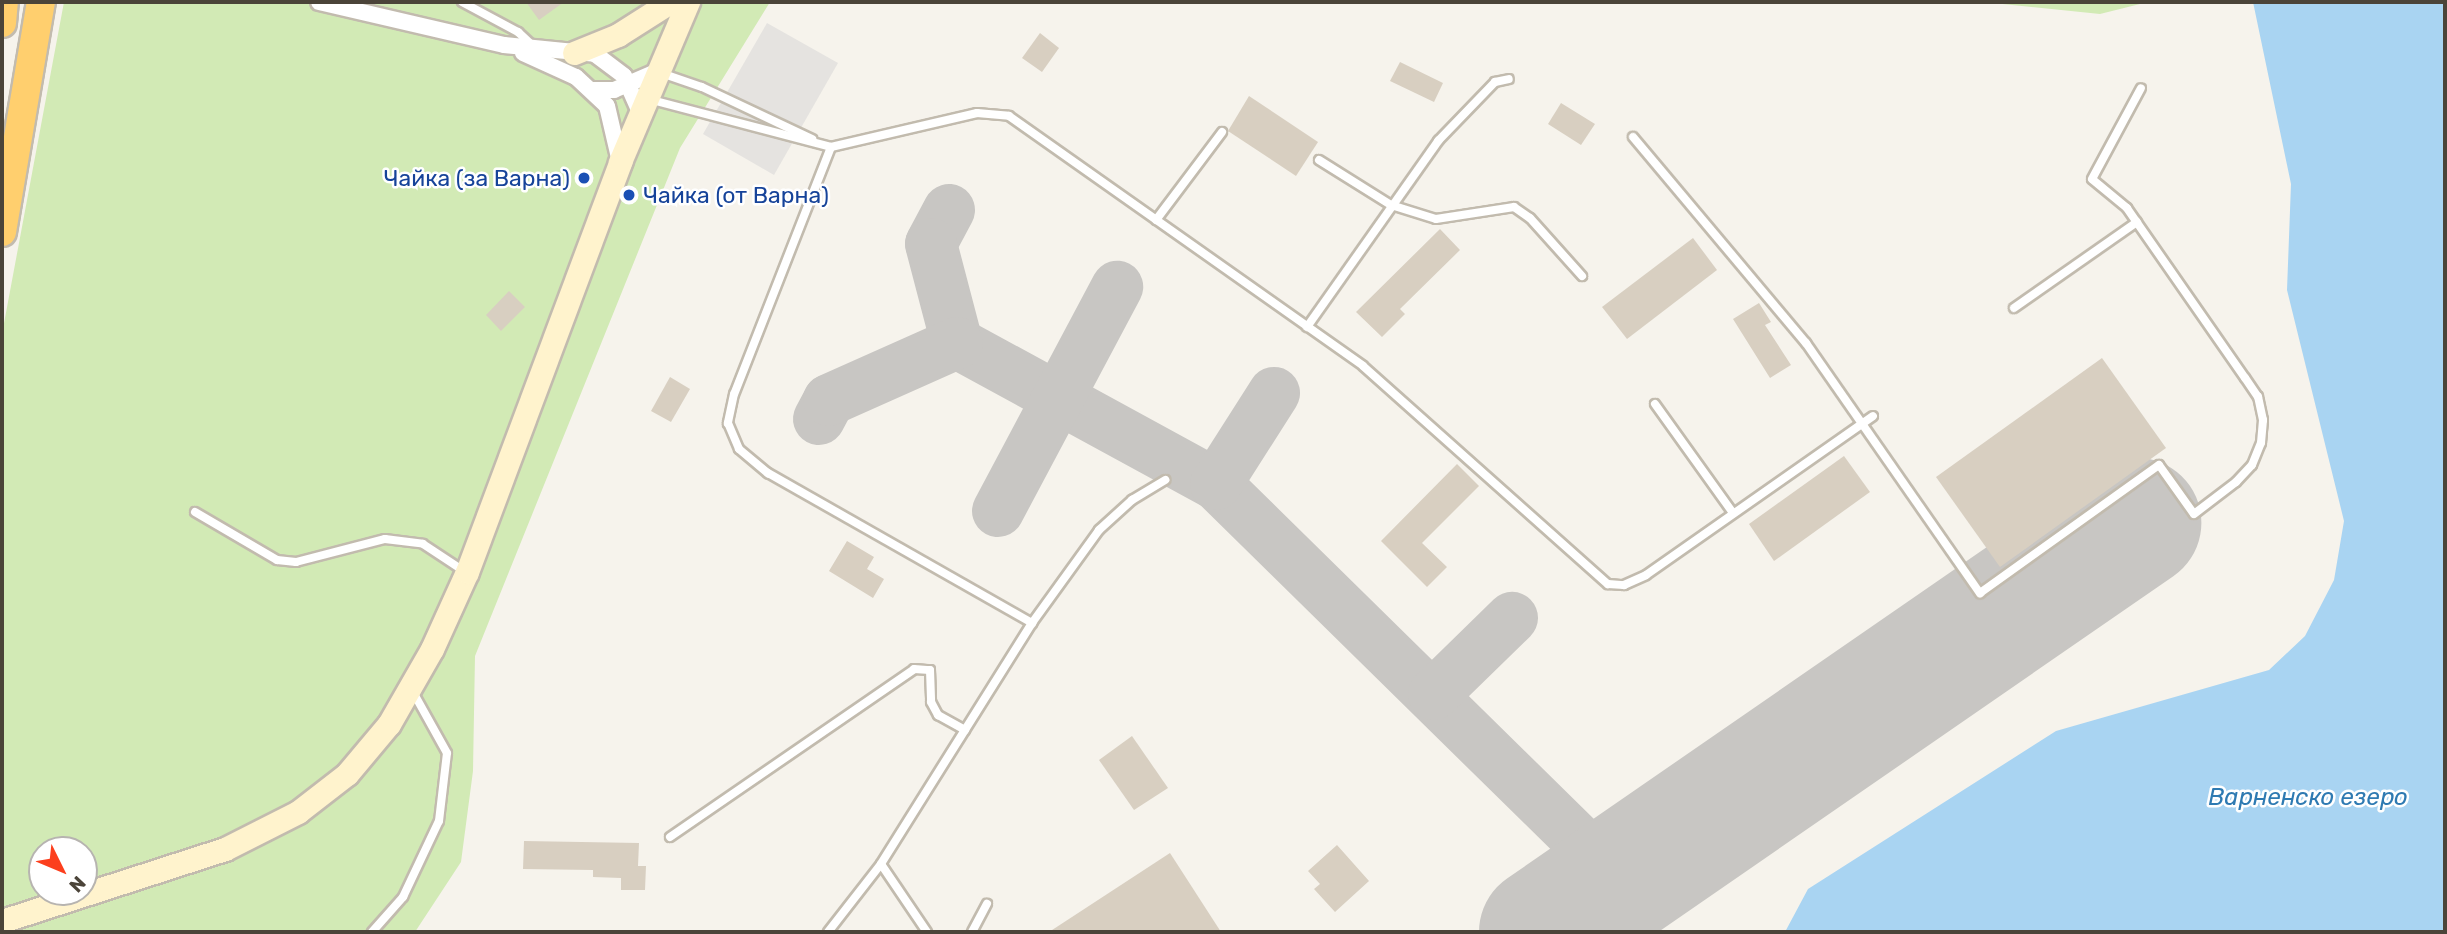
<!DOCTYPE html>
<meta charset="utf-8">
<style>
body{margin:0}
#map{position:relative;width:2447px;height:934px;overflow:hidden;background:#f6f3ec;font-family:Rubik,sans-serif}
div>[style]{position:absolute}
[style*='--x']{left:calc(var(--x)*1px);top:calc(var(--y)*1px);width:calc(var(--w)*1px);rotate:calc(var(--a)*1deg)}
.green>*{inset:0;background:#d2eab5}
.parking>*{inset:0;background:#e5e3e0}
.water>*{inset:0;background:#a9d4f2}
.taxiway>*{height:52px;margin:-26px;padding:0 26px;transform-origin:26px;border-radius:26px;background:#c8c6c3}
.runway>*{height:130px;margin:-65px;padding:0 65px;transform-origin:65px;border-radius:65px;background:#c8c6c3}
.building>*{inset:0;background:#d8cfc1}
.roads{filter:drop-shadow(2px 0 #c2bbae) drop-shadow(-2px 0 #c2bbae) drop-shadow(0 2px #c2bbae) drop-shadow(0 -2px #c2bbae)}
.lane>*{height:8px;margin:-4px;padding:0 4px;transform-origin:4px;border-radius:4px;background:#fff}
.street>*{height:16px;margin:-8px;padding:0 8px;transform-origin:8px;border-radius:8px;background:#fff}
.secondary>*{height:23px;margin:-11.5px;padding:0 11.5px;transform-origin:11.5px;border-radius:11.5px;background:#fff3cd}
.highway>*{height:28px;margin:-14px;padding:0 14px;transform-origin:14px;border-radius:14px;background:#ffcf6e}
.dots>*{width:19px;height:19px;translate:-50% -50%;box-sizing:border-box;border:4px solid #fff;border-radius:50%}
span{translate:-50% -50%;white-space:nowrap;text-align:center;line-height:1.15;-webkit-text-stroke:5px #fff;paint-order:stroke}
.transit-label{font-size:23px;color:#164399}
.right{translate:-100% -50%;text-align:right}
.left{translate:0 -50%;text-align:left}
.water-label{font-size:24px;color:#2e7ab2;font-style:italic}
.frame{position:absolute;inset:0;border:4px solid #4b4439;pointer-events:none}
.north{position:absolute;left:28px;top:836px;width:70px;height:70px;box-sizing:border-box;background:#fff;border:2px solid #b7b4b0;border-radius:50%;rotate:133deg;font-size:19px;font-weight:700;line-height:28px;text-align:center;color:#4b4439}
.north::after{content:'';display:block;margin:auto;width:24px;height:32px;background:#fc3f1d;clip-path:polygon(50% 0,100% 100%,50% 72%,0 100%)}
</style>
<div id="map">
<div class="green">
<div style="clip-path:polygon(evenodd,64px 2px,770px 2px,680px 148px,475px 656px,473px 771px,461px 862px,415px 932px,2px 932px,2px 334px,64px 2px,42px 850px,84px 850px,84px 892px,42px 892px,42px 850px)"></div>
<div style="clip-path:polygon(1983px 2px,2148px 2px,2100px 14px)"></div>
</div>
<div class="parking">
<div style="clip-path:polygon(767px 23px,838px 63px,774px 175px,703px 134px)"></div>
</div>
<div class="water">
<div style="clip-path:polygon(2253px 2px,2445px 2px,2445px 932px,1785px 932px,1808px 889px,2056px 731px,2269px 670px,2305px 636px,2334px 580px,2344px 521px,2287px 290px,2291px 184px)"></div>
</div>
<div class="taxiway">
<div style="--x:949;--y:210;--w:38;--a:118"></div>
<div style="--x:931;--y:244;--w:102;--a:75.3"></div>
<div style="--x:957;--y:343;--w:295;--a:28.6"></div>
<div style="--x:1216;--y:484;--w:565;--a:44.5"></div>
<div style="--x:819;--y:419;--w:21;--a:-62"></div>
<div style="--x:829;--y:400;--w:140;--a:-24"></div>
<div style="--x:1216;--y:484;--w:108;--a:-57.5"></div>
<div style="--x:998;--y:511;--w:254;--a:-62"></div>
<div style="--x:1434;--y:694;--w:109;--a:-44.3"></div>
</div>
<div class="runway">
<div style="--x:1544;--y:932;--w:720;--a:-34.64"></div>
</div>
<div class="building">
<div style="clip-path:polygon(526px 2px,564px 2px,539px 20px)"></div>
<div style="clip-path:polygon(1040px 33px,1059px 48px,1042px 72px,1022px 58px)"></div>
<div style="clip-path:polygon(1400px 62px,1443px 83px,1434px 102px,1390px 81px)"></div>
<div style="clip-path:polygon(1249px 96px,1318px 142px,1296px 176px,1228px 131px)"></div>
<div style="clip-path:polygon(1561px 103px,1595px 124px,1581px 145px,1548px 124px)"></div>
<div style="clip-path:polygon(1440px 229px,1460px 250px,1400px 309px,1405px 314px,1382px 337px,1356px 312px)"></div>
<div style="clip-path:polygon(1693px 238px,1717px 270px,1627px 339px,1602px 307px)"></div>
<div style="clip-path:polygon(509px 291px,525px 307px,501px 331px,486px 315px)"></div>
<div style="clip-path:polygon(1759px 303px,1771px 322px,1765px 325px,1791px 365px,1770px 378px,1733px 319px)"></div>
<div style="clip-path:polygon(2102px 358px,2166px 448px,2000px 567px,1936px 477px)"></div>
<div style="clip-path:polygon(670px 377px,690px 389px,671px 422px,651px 411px)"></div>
<div style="clip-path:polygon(1844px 456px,1870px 492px,1774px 561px,1749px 524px)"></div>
<div style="clip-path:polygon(1457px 464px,1479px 486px,1422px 543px,1447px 567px,1427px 587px,1381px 541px)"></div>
<div style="clip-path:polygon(847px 541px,874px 557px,867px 569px,884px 579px,873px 598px,829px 571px)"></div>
<div style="clip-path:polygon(1132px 736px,1168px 788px,1134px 810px,1099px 760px)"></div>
<div style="clip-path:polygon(524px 841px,639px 843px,638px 866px,646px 866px,645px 890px,621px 890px,621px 878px,593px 877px,593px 870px,523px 869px)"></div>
<div style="clip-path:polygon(1337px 845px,1369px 881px,1335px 912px,1314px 889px,1320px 884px,1308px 871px)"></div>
<div style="clip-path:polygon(1170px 853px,1221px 932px,1049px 932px)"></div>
</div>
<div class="roads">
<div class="lane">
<div style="--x:462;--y:2;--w:64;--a:28.2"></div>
<div style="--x:518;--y:32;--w:19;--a:43"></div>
<div style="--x:661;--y:73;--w:43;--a:18.9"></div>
<div style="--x:702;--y:87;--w:122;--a:25.3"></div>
<div style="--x:648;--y:99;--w:189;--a:14.7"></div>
<div style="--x:831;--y:147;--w:150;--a:-13.1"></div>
<div style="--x:977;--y:113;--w:32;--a:5"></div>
<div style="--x:1009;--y:116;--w:433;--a:35.2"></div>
<div style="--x:1363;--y:366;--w:328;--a:41.7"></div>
<div style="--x:1608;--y:584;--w:16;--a:4"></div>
<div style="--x:1624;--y:585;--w:24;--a:-24"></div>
<div style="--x:1646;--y:575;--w:277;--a:-35"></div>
<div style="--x:1633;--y:137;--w:269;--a:50"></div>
<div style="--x:1806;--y:343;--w:305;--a:55.2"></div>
<div style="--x:1980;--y:593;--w:220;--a:-35.6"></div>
<div style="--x:2159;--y:465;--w:60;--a:54.5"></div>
<div style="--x:2194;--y:514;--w:53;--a:-37.3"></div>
<div style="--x:2236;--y:482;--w:23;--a:-47"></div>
<div style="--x:2252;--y:465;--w:24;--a:-68"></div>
<div style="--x:2261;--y:443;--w:23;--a:-85"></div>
<div style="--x:2263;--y:420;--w:24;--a:-102"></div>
<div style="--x:2258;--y:397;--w:23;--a:-124"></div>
<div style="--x:2245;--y:378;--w:207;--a:-124.8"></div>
<div style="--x:2127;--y:208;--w:45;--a:-140.4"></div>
<div style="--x:2092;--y:179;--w:103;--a:-61.7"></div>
<div style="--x:831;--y:147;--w:265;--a:111.4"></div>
<div style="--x:734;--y:394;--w:30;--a:102"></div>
<div style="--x:728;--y:423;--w:28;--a:67"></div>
<div style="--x:739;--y:449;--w:38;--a:40"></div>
<div style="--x:768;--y:473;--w:304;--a:29.6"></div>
<div style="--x:1032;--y:623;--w:284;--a:122.1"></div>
<div style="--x:881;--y:864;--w:82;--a:55.9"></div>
<div style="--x:1319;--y:160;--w:85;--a:32"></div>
<div style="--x:1391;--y:205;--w:47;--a:17.3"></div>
<div style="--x:1436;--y:219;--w:79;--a:-8.7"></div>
<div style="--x:1514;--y:207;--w:19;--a:35"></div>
<div style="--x:1530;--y:218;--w:78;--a:48.1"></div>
<div style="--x:1156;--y:220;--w:110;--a:-53.1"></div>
<div style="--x:2014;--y:308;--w:150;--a:-35"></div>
<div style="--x:1307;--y:327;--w:228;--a:-54.8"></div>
<div style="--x:1438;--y:141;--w:82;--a:-46"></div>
<div style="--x:1495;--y:82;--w:14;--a:-12"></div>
<div style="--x:1655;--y:404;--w:134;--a:54.4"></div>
<div style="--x:195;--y:512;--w:95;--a:30.3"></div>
<div style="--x:277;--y:560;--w:19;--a:6"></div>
<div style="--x:296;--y:562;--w:92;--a:-14.5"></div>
<div style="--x:385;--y:539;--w:38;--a:7"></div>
<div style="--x:423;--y:544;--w:49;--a:33.4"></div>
<div style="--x:1032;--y:623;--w:115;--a:-54.2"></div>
<div style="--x:1099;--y:530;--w:45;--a:-42.3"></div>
<div style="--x:1132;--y:500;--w:39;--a:-31"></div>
<div style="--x:670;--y:837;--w:296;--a:-34.5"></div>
<div style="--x:914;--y:669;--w:16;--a:4"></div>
<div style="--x:930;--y:670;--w:32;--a:88"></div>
<div style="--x:931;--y:702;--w:15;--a:62"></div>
<div style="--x:938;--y:715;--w:31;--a:29"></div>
<div style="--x:372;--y:932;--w:47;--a:-48.5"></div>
<div style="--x:403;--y:897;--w:84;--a:-64.7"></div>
<div style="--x:439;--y:821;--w:68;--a:-83.3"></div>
<div style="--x:447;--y:753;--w:70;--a:-119.1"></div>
<div style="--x:828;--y:932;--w:86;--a:-52.1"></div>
<div style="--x:972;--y:932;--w:32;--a:-62"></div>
</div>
<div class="street">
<div style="--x:319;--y:2;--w:190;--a:13.1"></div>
<div style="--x:504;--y:45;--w:91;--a:5.6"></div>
<div style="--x:595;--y:54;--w:36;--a:37"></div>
<div style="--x:624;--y:76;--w:39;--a:66"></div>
<div style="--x:523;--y:53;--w:58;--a:24.4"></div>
<div style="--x:576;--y:77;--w:42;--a:43.1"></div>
<div style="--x:607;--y:106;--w:57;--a:76.9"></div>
<div style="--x:593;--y:90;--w:21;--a:0"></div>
<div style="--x:614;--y:90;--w:46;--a:-23.2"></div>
</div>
<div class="secondary">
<div style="--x:574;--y:53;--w:48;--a:-22.2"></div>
<div style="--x:618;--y:35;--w:62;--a:-32.4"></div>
<div style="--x:2;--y:921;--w:234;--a:-17.9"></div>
<div style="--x:225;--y:849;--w:82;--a:-26.9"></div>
<div style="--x:298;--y:812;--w:62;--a:-37.8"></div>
<div style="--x:347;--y:774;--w:65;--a:-50"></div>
<div style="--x:389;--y:724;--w:86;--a:-60.2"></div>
<div style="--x:432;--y:649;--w:85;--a:-65.6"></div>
<div style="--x:467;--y:572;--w:438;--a:-69.5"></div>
<div style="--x:620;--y:162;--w:174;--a:-67"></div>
</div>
<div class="highway">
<div style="--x:2;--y:23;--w:21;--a:-85"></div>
<div style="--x:2;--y:232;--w:233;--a:-80.4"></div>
</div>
</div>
<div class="dots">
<div style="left:584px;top:178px;background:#1a4fb4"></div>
<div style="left:629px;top:195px;background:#1a4fb4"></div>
</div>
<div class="transit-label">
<span class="right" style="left:570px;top:178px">Чайка (за Варна)</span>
<span class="left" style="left:643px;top:195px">Чайка (от Варна)</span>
</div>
<div class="water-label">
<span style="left:2308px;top:798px">Варненско езеро</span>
</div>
<div class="frame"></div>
<div class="north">N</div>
</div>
